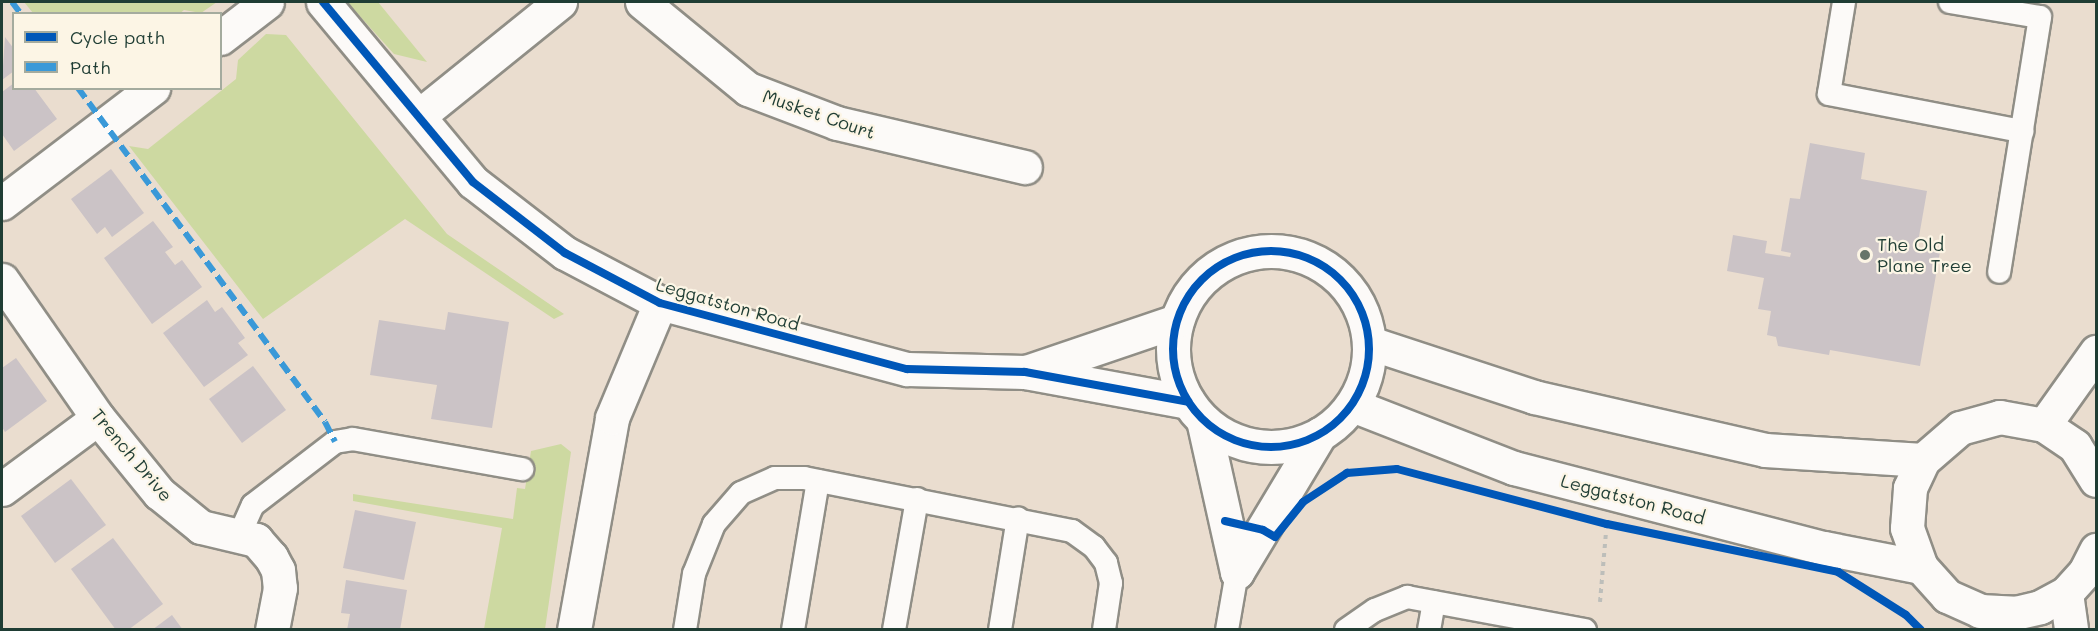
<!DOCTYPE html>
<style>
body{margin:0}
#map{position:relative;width:2098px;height:631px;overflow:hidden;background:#eaddcf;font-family:Mali,sans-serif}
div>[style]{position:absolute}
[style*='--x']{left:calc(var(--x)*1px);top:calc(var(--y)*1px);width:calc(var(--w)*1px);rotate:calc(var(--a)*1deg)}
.green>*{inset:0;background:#cdd9a1}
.building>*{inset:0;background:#cbc3c6}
.path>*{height:4px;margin-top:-2px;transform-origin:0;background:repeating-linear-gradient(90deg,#bdbeba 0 4.5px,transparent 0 9px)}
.roads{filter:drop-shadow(2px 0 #908e86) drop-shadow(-2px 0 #908e86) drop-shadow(0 2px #908e86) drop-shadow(0 -2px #908e86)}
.lane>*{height:22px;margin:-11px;padding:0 11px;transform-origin:11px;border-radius:11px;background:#fcfaf8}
.street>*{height:33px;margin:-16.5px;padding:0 16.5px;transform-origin:16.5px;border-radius:16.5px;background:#fcfaf8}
.street>.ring{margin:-16.5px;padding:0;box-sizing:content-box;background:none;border:33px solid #fcfaf8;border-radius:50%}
.secondary>*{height:33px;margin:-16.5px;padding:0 16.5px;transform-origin:16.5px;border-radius:16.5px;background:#fcfaf8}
.quiet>*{height:6px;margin-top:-3px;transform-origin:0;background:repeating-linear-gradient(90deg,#3a99d8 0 12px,transparent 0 18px)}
.cycleway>*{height:8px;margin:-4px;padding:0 4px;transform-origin:4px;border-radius:4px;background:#0057b8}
.cycleway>.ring{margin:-4px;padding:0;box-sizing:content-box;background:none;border:8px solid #0057b8;border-radius:50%}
.dots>*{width:16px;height:16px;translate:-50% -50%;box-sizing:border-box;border:3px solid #fcf5e5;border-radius:50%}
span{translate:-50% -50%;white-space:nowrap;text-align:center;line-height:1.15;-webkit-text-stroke:4.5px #fcf5e5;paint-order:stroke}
.street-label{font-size:18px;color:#1f3d34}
.poi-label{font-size:18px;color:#1f3d34}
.left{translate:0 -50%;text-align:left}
.frame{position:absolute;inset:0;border:3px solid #1f3d34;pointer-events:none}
.legend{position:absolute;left:12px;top:12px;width:210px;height:78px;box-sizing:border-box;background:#fcf5e5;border:2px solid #a4ab9e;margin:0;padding:8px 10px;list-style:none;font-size:18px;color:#1f3d34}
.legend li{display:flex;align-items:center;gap:12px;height:30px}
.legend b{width:30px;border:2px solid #a4ab9e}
</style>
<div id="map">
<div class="green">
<div style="clip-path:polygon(24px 2px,217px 2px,201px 13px,184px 10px,179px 14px,33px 13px)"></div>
<div style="clip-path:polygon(347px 2px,378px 2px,427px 62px,394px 54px)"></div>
<div style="clip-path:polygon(266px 34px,286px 35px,447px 234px,564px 314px,554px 319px,405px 219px,263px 319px,129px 146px,148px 149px,236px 79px,238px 60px)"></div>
<div style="clip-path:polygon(561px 444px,571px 452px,545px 629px,484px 629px,502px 528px,353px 501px,353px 494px,513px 519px,517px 488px,525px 489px,531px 451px)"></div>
</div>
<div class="building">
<div style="clip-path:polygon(5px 37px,14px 49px,14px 71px,2px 80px)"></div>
<div style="clip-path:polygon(14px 83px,14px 88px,34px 88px,57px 119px,14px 151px,2px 134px,2px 92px)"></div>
<div style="clip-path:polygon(1810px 143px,1865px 153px,1861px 179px,1927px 191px,1917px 248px,1940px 252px,1920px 366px,1830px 350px,1829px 355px,1778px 346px,1776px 337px,1767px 335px,1771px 311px,1758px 309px,1764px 278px,1727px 271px,1733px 235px,1767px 241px,1765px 253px,1790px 257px,1791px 253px,1781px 251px,1790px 198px,1800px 199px)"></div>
<div style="clip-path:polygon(111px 169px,144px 213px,112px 237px,105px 227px,97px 234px,71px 199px)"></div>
<div style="clip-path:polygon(153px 221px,173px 247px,165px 252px,175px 265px,182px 260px,202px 287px,152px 324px,104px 258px)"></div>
<div style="clip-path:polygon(207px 300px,215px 312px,222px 307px,234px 323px,245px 338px,238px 343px,248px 355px,204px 387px,163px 333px)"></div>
<div style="clip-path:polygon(448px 312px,509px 322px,492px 428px,431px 419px,437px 385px,370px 375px,379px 320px,445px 330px)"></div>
<div style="clip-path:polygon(16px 358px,47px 401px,5px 432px,2px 427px,2px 368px)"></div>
<div style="clip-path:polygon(253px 366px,286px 410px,242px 443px,209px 399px)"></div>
<div style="clip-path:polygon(71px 479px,106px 525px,55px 563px,21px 516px)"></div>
<div style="clip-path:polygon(355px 510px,416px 522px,404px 580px,343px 568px)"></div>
<div style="clip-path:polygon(113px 538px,163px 604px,128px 630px,116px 630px,71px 569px)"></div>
<div style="clip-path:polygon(346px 580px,407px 590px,400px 630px,347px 630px,350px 614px,341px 613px)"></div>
<div style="clip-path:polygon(172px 615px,183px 630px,152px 630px)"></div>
</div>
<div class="path">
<div style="--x:1600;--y:602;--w:70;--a:-85.1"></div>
</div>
<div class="roads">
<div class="lane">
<div style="--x:1844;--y:2;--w:93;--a:99.3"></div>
<div style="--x:1829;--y:94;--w:197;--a:10.9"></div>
<div style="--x:1950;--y:2;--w:91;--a:9.5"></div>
<div style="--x:2040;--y:17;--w:258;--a:99.1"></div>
<div style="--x:239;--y:536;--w:34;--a:-66"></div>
<div style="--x:253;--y:505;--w:103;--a:-37.5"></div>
<div style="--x:335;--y:442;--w:18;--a:-9"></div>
<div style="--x:353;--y:439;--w:172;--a:10.1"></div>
<div style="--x:685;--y:630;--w:57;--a:-80.9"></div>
<div style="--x:694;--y:574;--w:54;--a:-68.2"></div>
<div style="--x:714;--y:524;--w:41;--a:-48.9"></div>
<div style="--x:741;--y:493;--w:37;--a:-24"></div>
<div style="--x:775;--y:478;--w:29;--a:0"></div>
<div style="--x:804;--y:478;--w:273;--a:11.2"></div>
<div style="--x:1072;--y:531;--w:27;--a:36"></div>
<div style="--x:1094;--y:547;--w:20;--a:53"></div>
<div style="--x:1106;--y:563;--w:21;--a:76"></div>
<div style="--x:1111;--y:583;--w:48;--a:98.5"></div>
<div style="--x:793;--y:630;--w:151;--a:-80.5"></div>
<div style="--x:894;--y:630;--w:133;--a:-80"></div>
<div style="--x:1000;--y:630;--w:113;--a:-80.9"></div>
<div style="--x:1227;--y:630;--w:59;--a:-80.2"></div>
<div style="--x:1346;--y:630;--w:35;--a:-35"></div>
<div style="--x:1375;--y:610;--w:35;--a:-22"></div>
<div style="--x:1407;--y:597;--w:181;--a:10.5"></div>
<div style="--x:1429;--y:630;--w:28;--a:-80"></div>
</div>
<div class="street">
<div style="--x:323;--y:2;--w:234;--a:50.2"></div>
<div style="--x:473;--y:182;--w:116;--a:37.7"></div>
<div style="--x:565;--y:253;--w:107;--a:27.8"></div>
<div style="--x:660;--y:303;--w:256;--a:15"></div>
<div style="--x:907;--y:369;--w:118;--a:1.5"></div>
<div style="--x:1025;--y:372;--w:166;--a:10.4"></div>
<div style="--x:642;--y:2;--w:137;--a:39.4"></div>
<div style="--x:748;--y:89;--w:95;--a:20.9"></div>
<div style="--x:837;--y:123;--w:193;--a:13.2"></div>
<div style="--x:220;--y:38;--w:59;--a:-37.5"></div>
<div style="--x:420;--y:115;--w:180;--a:-38.9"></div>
<div style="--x:2;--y:203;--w:190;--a:-37.3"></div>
<div class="ring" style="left:1173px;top:251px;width:163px;height:163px"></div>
<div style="--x:2;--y:280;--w:168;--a:55.2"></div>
<div style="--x:98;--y:418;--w:97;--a:50.9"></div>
<div style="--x:159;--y:493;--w:54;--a:39"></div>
<div style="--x:201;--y:527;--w:57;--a:13.3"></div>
<div style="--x:256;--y:540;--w:23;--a:49"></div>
<div style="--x:271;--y:557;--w:15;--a:62"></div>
<div style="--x:278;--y:570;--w:18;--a:84"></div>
<div style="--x:280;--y:588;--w:43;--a:100.8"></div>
<div style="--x:1370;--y:343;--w:173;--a:18.2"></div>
<div style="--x:1534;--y:397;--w:237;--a:12.9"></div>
<div style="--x:1765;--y:450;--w:158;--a:3.6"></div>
<div style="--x:1026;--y:372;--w:159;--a:-18.7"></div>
<div style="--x:1352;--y:405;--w:174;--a:21.3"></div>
<div style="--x:1514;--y:468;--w:320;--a:14.5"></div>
<div style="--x:1824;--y:548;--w:99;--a:11.1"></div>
<div style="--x:1203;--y:420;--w:156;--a:77.4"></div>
<div style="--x:2;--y:489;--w:119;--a:-36.5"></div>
<div style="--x:1237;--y:572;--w:161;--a:-59"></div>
<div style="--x:574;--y:630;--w:215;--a:-79.8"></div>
<div style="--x:612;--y:418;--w:125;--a:-67.3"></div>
</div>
<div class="secondary">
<div style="--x:2044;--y:425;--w:90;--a:-54.5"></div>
<div style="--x:2096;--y:480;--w:40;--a:-122"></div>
<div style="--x:2075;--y:446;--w:37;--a:-146"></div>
<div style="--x:2044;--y:425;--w:45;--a:-169.7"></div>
<div style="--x:2000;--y:417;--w:41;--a:164.6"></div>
<div style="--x:1960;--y:428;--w:49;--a:139.1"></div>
<div style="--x:1923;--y:460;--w:31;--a:115"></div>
<div style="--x:1910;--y:488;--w:40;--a:94.3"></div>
<div style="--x:1907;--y:528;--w:41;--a:70.3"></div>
<div style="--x:1921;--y:567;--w:39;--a:48"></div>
<div style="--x:1947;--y:596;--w:36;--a:24"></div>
<div style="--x:1980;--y:611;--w:35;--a:3"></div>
<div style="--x:2015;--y:613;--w:26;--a:-13"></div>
<div style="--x:2040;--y:607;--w:30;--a:-28"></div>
<div style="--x:2066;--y:593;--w:28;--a:-48"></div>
<div style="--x:2085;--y:572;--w:25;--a:-63"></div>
<div style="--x:2066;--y:593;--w:37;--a:82"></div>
</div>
</div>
<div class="quiet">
<div style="--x:12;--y:2;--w:15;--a:53"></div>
<div style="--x:78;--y:88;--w:415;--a:53.5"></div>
<div style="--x:325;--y:422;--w:22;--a:63"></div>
</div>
<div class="cycleway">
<div style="--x:323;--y:2;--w:234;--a:50.2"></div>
<div style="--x:473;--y:182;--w:116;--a:37.7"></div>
<div style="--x:565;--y:253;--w:107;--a:27.8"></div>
<div style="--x:660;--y:303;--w:256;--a:15"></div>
<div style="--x:907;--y:369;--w:118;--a:1.5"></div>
<div style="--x:1025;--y:372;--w:166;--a:10.4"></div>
<div class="ring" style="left:1173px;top:251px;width:188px;height:188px"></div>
<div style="--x:1225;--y:521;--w:39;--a:13"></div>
<div style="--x:1263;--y:530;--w:14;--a:30"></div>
<div style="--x:1275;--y:537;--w:45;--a:-51.3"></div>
<div style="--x:1303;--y:502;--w:53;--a:-33.4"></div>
<div style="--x:1347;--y:473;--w:50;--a:-4.6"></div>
<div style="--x:1397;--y:469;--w:217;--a:14.7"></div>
<div style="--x:1607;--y:524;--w:236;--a:11.7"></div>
<div style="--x:1838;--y:572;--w:80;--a:32.3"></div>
<div style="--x:1906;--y:615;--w:21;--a:45"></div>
</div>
<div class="dots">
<div style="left:1865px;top:255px;background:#66756a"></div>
</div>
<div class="street-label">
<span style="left:819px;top:114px;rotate:19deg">Musket Court</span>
<span style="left:728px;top:304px;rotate:16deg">Leggatston Road</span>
<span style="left:132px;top:455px;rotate:50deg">Trench Drive</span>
<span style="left:1633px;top:499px;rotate:15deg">Leggatston Road</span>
</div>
<div class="poi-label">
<span class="left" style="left:1877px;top:255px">The Old<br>Plane Tree</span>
</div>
<div class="frame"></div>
<ul class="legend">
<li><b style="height:8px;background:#0057b8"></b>Cycle path</li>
<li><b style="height:8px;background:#3a99d8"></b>Path</li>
</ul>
</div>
